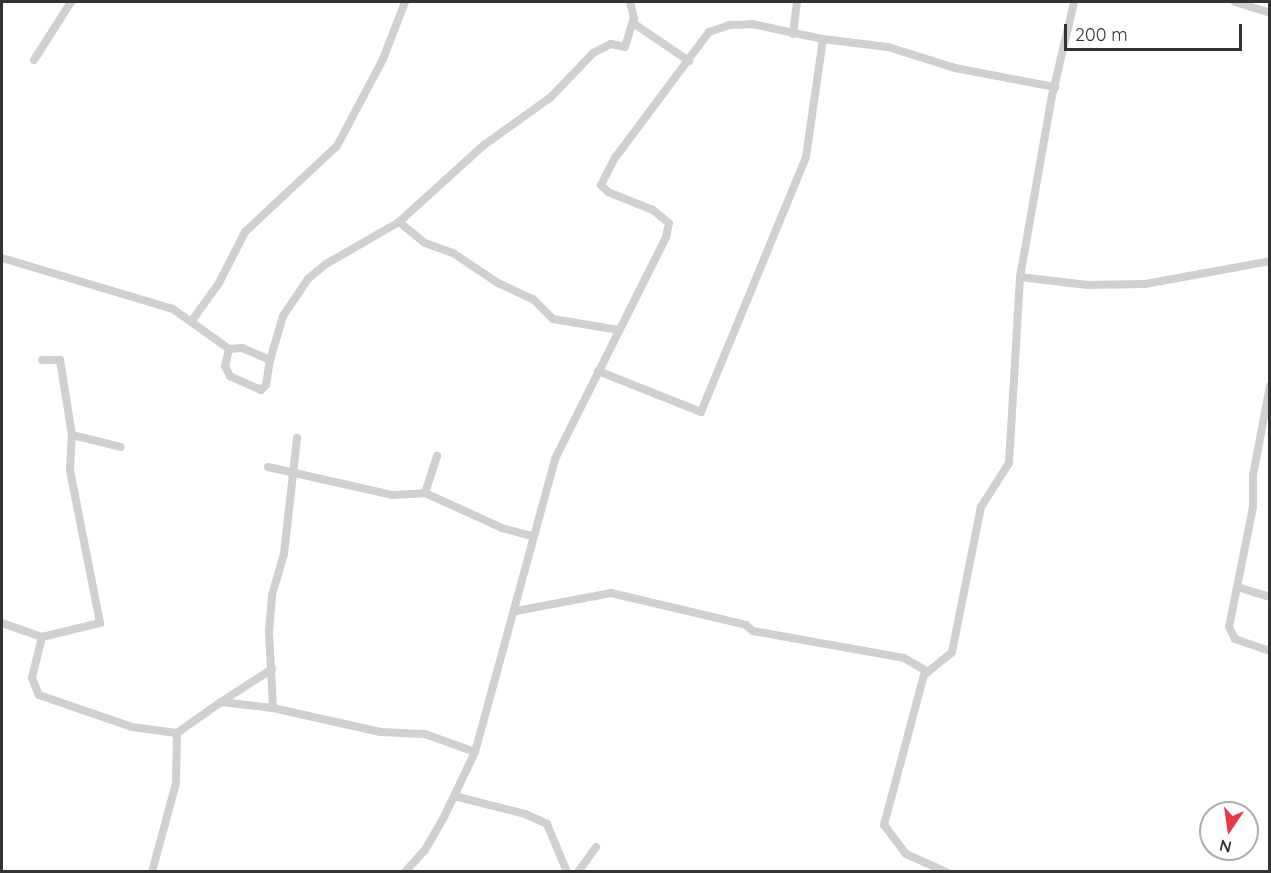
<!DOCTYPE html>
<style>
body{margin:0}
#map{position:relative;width:1271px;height:873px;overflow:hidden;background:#fff;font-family:Quicksand,sans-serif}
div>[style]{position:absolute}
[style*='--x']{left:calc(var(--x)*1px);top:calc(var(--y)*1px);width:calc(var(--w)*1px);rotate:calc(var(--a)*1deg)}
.minor>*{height:8px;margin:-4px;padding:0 4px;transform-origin:4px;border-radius:4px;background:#d0d0d0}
span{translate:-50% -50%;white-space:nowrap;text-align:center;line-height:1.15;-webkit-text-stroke:6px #fff;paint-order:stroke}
.frame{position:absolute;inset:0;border:3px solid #333;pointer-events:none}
.north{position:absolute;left:1199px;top:801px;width:60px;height:60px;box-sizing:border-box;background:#fff;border:2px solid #adadad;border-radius:50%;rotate:193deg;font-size:16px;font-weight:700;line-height:24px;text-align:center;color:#333}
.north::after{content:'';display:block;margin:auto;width:21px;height:27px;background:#e63946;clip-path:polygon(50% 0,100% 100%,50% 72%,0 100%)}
.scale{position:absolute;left:1064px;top:24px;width:178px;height:27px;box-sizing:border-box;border:3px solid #333;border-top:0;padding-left:8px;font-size:18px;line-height:21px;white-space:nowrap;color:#333;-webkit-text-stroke:4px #fff;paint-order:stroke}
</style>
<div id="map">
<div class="minor">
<div style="--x:1235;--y:2;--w:37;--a:17"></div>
<div style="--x:633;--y:23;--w:68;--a:34.2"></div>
<div style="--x:793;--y:34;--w:32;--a:-83"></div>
<div style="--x:34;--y:60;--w:69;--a:-57.5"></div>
<div style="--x:399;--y:222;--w:115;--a:-42.2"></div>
<div style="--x:484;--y:145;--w:82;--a:-35.6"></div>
<div style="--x:551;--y:97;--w:61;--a:-46.3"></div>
<div style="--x:593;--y:53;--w:20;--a:-27"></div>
<div style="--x:611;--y:44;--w:14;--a:12"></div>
<div style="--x:625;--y:47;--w:30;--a:-73"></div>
<div style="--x:634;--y:18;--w:16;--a:-104"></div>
<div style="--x:2;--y:258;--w:178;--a:16.6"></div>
<div style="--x:173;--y:309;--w:69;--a:35.5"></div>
<div style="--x:229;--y:349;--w:13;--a:-4"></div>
<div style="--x:242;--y:348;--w:30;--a:23"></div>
<div style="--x:270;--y:360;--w:25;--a:99"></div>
<div style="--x:266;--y:385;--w:7;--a:135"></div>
<div style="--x:261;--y:390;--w:34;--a:-156"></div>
<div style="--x:230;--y:376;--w:11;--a:-117"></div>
<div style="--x:225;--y:366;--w:17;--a:-77"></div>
<div style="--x:1020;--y:277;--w:68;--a:6.7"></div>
<div style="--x:1088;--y:285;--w:57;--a:-1"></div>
<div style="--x:1145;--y:284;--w:127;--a:-10.4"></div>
<div style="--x:191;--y:322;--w:48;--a:-54.3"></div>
<div style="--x:219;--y:283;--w:57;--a:-63"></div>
<div style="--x:245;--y:232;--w:126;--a:-43.1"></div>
<div style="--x:337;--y:146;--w:98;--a:-62.1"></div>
<div style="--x:383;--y:59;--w:61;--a:-68.9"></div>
<div style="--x:270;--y:360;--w:46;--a:-73.5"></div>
<div style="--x:283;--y:316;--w:45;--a:-56"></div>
<div style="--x:308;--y:279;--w:23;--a:-40"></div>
<div style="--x:326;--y:264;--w:84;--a:-29.9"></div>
<div style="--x:399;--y:222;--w:33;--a:39"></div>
<div style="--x:425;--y:243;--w:30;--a:20"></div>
<div style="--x:453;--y:253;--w:54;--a:33.7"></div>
<div style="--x:498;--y:283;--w:38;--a:25"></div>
<div style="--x:533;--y:299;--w:28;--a:45"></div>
<div style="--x:553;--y:319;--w:67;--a:9.5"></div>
<div style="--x:598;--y:371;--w:111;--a:21.7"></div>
<div style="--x:701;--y:412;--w:276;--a:-67.6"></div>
<div style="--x:806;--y:157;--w:119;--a:-81.8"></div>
<div style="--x:1270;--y:386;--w:91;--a:100.8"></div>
<div style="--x:1253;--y:475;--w:32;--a:90"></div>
<div style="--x:1253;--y:507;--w:122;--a:101.3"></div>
<div style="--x:1229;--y:627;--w:13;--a:63"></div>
<div style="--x:1235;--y:639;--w:37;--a:19"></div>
<div style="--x:72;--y:435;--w:50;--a:13.8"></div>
<div style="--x:268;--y:467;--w:127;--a:12.7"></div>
<div style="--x:392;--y:495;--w:33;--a:-3"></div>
<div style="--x:425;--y:493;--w:85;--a:24.4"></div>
<div style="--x:502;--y:528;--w:31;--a:15"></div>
<div style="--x:425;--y:493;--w:39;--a:-72"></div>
<div style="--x:1237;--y:587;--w:34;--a:17"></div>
<div style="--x:516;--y:611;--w:97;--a:-10.7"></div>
<div style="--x:611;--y:593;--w:139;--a:13.3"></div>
<div style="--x:746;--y:625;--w:9;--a:41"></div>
<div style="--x:753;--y:631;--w:153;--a:10.1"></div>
<div style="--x:904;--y:658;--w:28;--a:30"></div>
<div style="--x:2;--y:623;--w:42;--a:19.3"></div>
<div style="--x:42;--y:637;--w:42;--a:103.7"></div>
<div style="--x:32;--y:678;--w:18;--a:68"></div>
<div style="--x:39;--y:695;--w:98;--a:19"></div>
<div style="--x:132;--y:727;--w:45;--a:7.6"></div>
<div style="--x:177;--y:733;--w:54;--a:-35.2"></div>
<div style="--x:221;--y:702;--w:52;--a:6.6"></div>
<div style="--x:273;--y:708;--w:110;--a:12.6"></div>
<div style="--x:380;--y:732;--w:45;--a:2.5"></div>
<div style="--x:425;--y:734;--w:53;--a:19.8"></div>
<div style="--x:42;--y:637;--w:60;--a:-13.6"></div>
<div style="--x:100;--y:623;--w:156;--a:-101.1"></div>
<div style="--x:70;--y:470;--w:35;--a:-87"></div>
<div style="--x:72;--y:435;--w:76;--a:-99.1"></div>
<div style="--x:60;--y:360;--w:18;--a:180"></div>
<div style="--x:221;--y:702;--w:61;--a:-32.9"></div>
<div style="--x:273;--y:708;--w:77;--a:-93"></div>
<div style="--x:269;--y:631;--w:36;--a:-85"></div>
<div style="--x:272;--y:595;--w:43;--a:-73.7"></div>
<div style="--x:284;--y:554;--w:117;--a:-83.6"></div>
<div style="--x:454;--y:796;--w:73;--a:14.2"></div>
<div style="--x:525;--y:814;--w:24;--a:24"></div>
<div style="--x:547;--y:824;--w:52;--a:67.4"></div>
<div style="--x:152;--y:872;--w:92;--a:-74.9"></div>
<div style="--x:176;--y:783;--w:50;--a:-88.9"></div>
<div style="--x:405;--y:872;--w:30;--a:-48"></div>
<div style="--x:425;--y:850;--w:38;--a:-60"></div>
<div style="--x:444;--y:817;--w:72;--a:-64.5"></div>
<div style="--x:475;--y:752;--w:304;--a:-74.7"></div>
<div style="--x:555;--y:459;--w:248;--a:-63.4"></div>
<div style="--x:666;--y:237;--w:14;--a:-78"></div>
<div style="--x:669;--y:223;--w:21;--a:-141"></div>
<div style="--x:653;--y:210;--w:48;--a:-158.2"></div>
<div style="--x:608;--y:192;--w:10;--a:-135"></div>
<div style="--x:601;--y:185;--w:30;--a:-63"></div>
<div style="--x:615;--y:158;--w:157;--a:-53.3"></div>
<div style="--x:709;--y:32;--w:21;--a:-19"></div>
<div style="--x:729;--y:25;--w:23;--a:-2"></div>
<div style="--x:752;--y:24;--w:73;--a:11.9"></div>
<div style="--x:823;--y:39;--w:65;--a:7"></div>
<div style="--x:888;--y:47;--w:70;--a:17.4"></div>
<div style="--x:955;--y:68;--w:102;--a:10.8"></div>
<div style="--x:578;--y:872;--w:31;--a:-54"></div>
<div style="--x:946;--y:872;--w:44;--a:-155.8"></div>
<div style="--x:906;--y:854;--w:36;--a:-127"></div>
<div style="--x:884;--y:825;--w:155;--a:-75.1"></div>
<div style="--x:924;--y:675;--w:36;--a:-39"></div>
<div style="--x:952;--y:652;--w:148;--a:-78.7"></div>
<div style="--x:981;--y:507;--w:52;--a:-57.5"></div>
<div style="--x:1009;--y:463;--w:186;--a:-86.6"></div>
<div style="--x:1020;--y:277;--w:184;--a:-80"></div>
<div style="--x:1052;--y:96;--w:97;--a:-76.8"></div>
</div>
<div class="frame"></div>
<div class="north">N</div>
<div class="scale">200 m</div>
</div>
